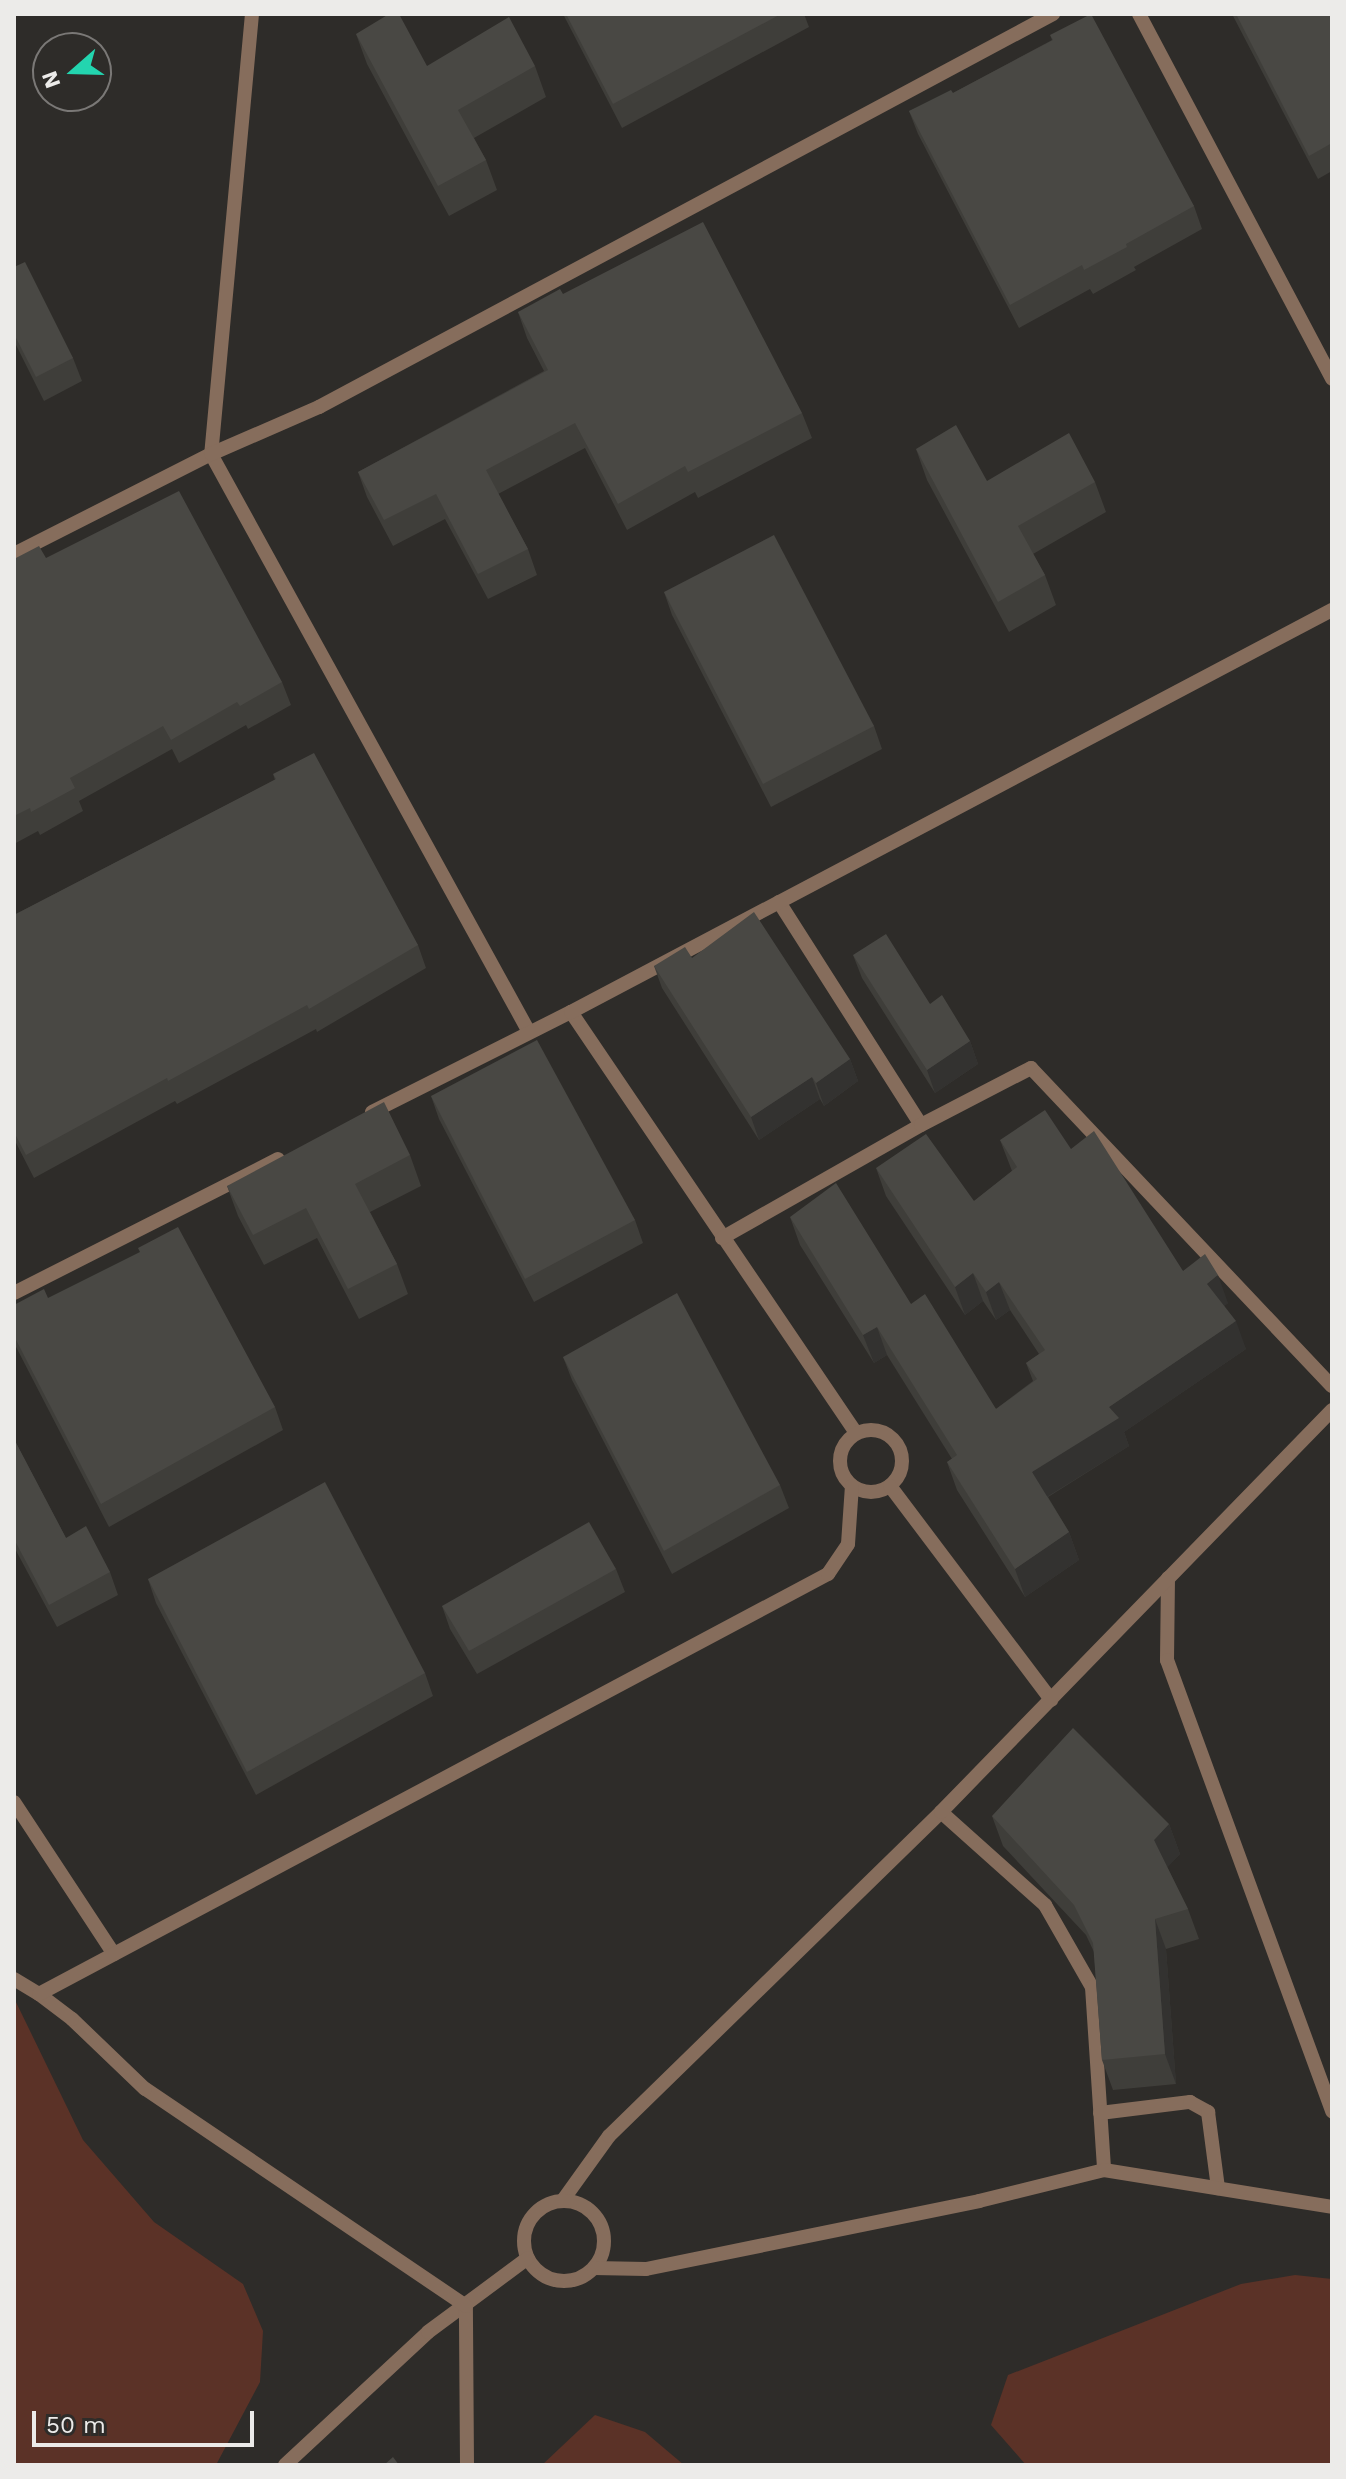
<!DOCTYPE html>
<style>
body{margin:0}
#map{position:relative;width:1346px;height:2479px;overflow:hidden;background:#2e2c29;font-family:"Work Sans",sans-serif}
div>[style]{position:absolute}
[style*='--x']{left:calc(var(--x)*1px);top:calc(var(--y)*1px);width:calc(var(--w)*1px);rotate:calc(var(--a)*1deg)}
.green>*{inset:0;background:#5b3227}
.lane>*{height:14px;margin:-7px;padding:0 7px;transform-origin:7px;border-radius:7px;background:#866d5c}
.lane>.ring{margin:-7px;padding:0;box-sizing:content-box;background:none;border:14px solid #866d5c;border-radius:50%}
.wall>*{inset:0;background:#3f3e3a}
.shaded-wall>*{inset:0;background:#333230}
.building>*{inset:0;background:#494844}
span{translate:-50% -50%;white-space:nowrap;text-align:center;line-height:1.15;-webkit-text-stroke:6px #2e2c29;paint-order:stroke}
.frame{position:absolute;inset:0;border:16px solid #ecebe9;pointer-events:none}
.north{position:absolute;left:32px;top:32px;width:80px;height:80px;box-sizing:border-box;background:#2e2c29;border:2px solid #7a7876;border-radius:50%;rotate:250deg;font-size:22px;font-weight:700;line-height:32px;text-align:center;color:#ecebe9}
.north::after{content:'';display:block;margin:auto;width:28px;height:36px;background:#23d5af;clip-path:polygon(50% 0,100% 100%,50% 72%,0 100%)}
.scale{position:absolute;left:32px;top:2411px;width:222px;height:36px;box-sizing:border-box;border:4px solid #ecebe9;border-top:0;padding-left:10px;font-size:24px;line-height:28px;white-space:nowrap;color:#ecebe9;-webkit-text-stroke:6px #2e2c29;paint-order:stroke}
</style>
<div id="map">
<div class="green">
<div style="clip-path:polygon(14px 1998px,83px 2140px,154px 2222px,243px 2284px,263px 2331px,260px 2382px,216px 2465px,14px 2465px)"></div>
<div style="clip-path:polygon(1295px 2275px,1332px 2279px,1332px 2465px,1026px 2465px,991px 2425px,1008px 2375px,1241px 2284px)"></div>
<div style="clip-path:polygon(595px 2415px,645px 2432px,684px 2465px,542px 2465px)"></div>
</div>
<div class="lane">
<div style="--x:252;--y:14;--w:442;--a:95.3"></div>
<div style="--x:211;--y:454;--w:660;--a:61.18"></div>
<div style="--x:1139;--y:14;--w:413;--a:62.1"></div>
<div style="--x:14;--y:554;--w:221;--a:-26.9"></div>
<div style="--x:211;--y:454;--w:118;--a:-23.5"></div>
<div style="--x:319;--y:407;--w:833;--a:-28.17"></div>
<div style="--x:779;--y:902;--w:264;--a:57.5"></div>
<div style="--x:571;--y:1012;--w:508;--a:55.9"></div>
<div style="--x:372;--y:1112;--w:223;--a:-26.7"></div>
<div style="--x:571;--y:1012;--w:861;--a:-27.85"></div>
<div style="--x:722;--y:1238;--w:229;--a:-29.6"></div>
<div style="--x:921;--y:1125;--w:124;--a:-27.4"></div>
<div style="--x:1031;--y:1068;--w:438;--a:46.6"></div>
<div style="--x:14;--y:1293;--w:296;--a:-26.9"></div>
<div class="ring" style="left:840px;top:1430px;width:48px;height:48px"></div>
<div style="--x:890;--y:1486;--w:268;--a:53"></div>
<div style="--x:1168;--y:1578;--w:82;--a:90.7"></div>
<div style="--x:1167;--y:1660;--w:481;--a:69.9"></div>
<div style="--x:14;--y:1802;--w:182;--a:56.7"></div>
<div style="--x:941;--y:1812;--w:140;--a:41.8"></div>
<div style="--x:1045;--y:1905;--w:95;--a:60.2"></div>
<div style="--x:1092;--y:1987;--w:183;--a:86.2"></div>
<div style="--x:14;--y:1979;--w:29;--a:31"></div>
<div style="--x:1100;--y:2113;--w:91;--a:-7"></div>
<div style="--x:1190;--y:2102;--w:21;--a:29"></div>
<div style="--x:1208;--y:2112;--w:77;--a:82.5"></div>
<div style="--x:563;--y:2200;--w:79;--a:-54.3"></div>
<div style="--x:609;--y:2136;--w:464;--a:-44.3"></div>
<div style="--x:941;--y:1812;--w:561;--a:-45.79"></div>
<div class="ring" style="left:524px;top:2201px;width:66px;height:66px"></div>
<div style="--x:594;--y:2268;--w:52;--a:1.1"></div>
<div style="--x:646;--y:2269;--w:340;--a:-11.5"></div>
<div style="--x:979;--y:2201;--w:129;--a:-13.9"></div>
<div style="--x:1104;--y:2170;--w:231;--a:9.2"></div>
<div style="--x:285;--y:2465;--w:195;--a:-42.9"></div>
<div style="--x:428;--y:2332;--w:124;--a:-36.5"></div>
<div style="--x:467;--y:2465;--w:159;--a:-90.4"></div>
<div style="--x:466;--y:2306;--w:387;--a:-145.9"></div>
<div style="--x:145;--y:2089;--w:101;--a:-136.2"></div>
<div style="--x:72;--y:2019;--w:41;--a:-142.9"></div>
<div style="--x:39;--y:1994;--w:894;--a:-28.03"></div>
<div style="--x:828;--y:1574;--w:36;--a:-56"></div>
<div style="--x:848;--y:1544;--w:58;--a:-86.1"></div>
</div>
<div class="wall">
<div style="clip-path:polygon(563px 14px,804px 14px,809px 27px,622px 128px)"></div>
<div style="clip-path:polygon(1232px 14px,1332px 14px,1332px 171px,1318px 179px)"></div>
<div style="clip-path:polygon(356px 34px,427px 66px,535px 66px,546px 97px,474px 138px,486px 160px,497px 190px,449px 216px,367px 64px)"></div>
<div style="clip-path:polygon(1050px 35px,1194px 206px,1202px 229px,1134px 267px,1136px 270px,1093px 294px,1090px 289px,1019px 328px,918px 134px,909px 111px,953px 93px,1052px 40px)"></div>
<div style="clip-path:polygon(14px 267px,73px 358px,82px 381px,44px 401px,14px 341px)"></div>
<div style="clip-path:polygon(563px 294px,802px 413px,812px 438px,698px 498px,695px 492px,627px 530px,585px 448px,498px 494px,528px 549px,537px 575px,488px 599px,445px 519px,393px 546px,367px 497px,358px 472px,544px 371px,527px 338px,518px 312px)"></div>
<div style="clip-path:polygon(916px 449px,987px 481px,1095px 482px,1106px 512px,1033px 554px,1045px 575px,1056px 605px,1009px 632px,927px 480px)"></div>
<div style="clip-path:polygon(46px 558px,282px 682px,291px 705px,248px 729px,246px 725px,179px 763px,172px 749px,79px 801px,83px 811px,40px 835px,38px 831px,14px 844px,14px 559px)"></div>
<div style="clip-path:polygon(664px 592px,874px 726px,882px 749px,771px 807px,672px 615px)"></div>
<div style="clip-path:polygon(273px 774px,418px 945px,426px 968px,317px 1032px,316px 1029px,177px 1104px,175px 1101px,34px 1178px,14px 1139px,14px 915px,275px 780px)"></div>
<div style="clip-path:polygon(853px 955px,930px 1004px,970px 1041px,978px 1064px,935px 1093px,862px 978px)"></div>
<div style="clip-path:polygon(692px 958px,850px 1059px,858px 1081px,824px 1106px,820px 1099px,759px 1140px,662px 988px,654px 966px)"></div>
<div style="clip-path:polygon(431px 1096px,635px 1220px,643px 1243px,534px 1302px,439px 1119px)"></div>
<div style="clip-path:polygon(1000px 1140px,1071px 1149px,1183px 1271px,1228px 1303px,1224px 1306px,1246px 1349px,1124px 1432px,1129px 1446px,1048px 1497px,1069px 1532px,1079px 1560px,1025px 1597px,957px 1490px,947px 1462px,952px 1459px,887px 1355px,874px 1363px,800px 1245px,790px 1217px,911px 1304px,996px 1409px,1033px 1381px,1026px 1363px,1039px 1354px,1010px 1310px,996px 1320px,983px 1301px,965px 1315px,886px 1196px,876px 1168px,974px 1201px,1012px 1171px)"></div>
<div style="clip-path:polygon(410px 1155px,421px 1186px,370px 1212px,397px 1264px,408px 1294px,359px 1319px,317px 1238px,264px 1265px,238px 1216px,227px 1186px)"></div>
<div style="clip-path:polygon(48px 1298px,275px 1407px,283px 1430px,109px 1527px,14px 1343px,14px 1305px)"></div>
<div style="clip-path:polygon(563px 1357px,780px 1485px,789px 1508px,672px 1574px,572px 1380px)"></div>
<div style="clip-path:polygon(14px 1439px,66px 1538px,110px 1572px,118px 1595px,57px 1627px,14px 1547px)"></div>
<div style="clip-path:polygon(616px 1569px,625px 1592px,477px 1674px,450px 1629px,442px 1606px)"></div>
<div style="clip-path:polygon(148px 1579px,425px 1673px,433px 1696px,256px 1795px,156px 1603px)"></div>
<div style="clip-path:polygon(992px 1816px,1169px 1824px,1180px 1854px,1167px 1867px,1188px 1909px,1199px 1939px,1166px 1949px,1176px 2084px,1113px 2090px,1102px 2060px,1094px 1952px,1086px 1935px,1003px 1846px)"></div>
</div>
<div class="shaded-wall">
<div style="clip-path:polygon(970px 1041px,978px 1064px,935px 1093px,927px 1070px)"></div>
<div style="clip-path:polygon(850px 1059px,858px 1081px,824px 1106px,816px 1083px)"></div>
<div style="clip-path:polygon(812px 1077px,820px 1099px,759px 1140px,751px 1117px)"></div>
<div style="clip-path:polygon(973px 1273px,983px 1301px,965px 1315px,955px 1287px)"></div>
<div style="clip-path:polygon(1218px 1275px,1228px 1303px,1217px 1312px,1207px 1284px)"></div>
<div style="clip-path:polygon(999px 1282px,1010px 1310px,996px 1320px,986px 1292px)"></div>
<div style="clip-path:polygon(1236px 1321px,1246px 1349px,1124px 1432px,1129px 1446px,1042px 1500px,1032px 1472px,1109px 1407px)"></div>
<div style="clip-path:polygon(877px 1327px,887px 1355px,874px 1363px,863px 1335px)"></div>
<div style="clip-path:polygon(1069px 1532px,1079px 1560px,1025px 1597px,1015px 1569px)"></div>
<div style="clip-path:polygon(1169px 1824px,1180px 1854px,1165px 1870px,1154px 1840px)"></div>
<div style="clip-path:polygon(1155px 1919px,1166px 1949px,1176px 2084px,1165px 2054px)"></div>
</div>
<div class="building">
<div style="clip-path:polygon(389px 14px,399px 14px,427px 66px,509px 17px,535px 66px,458px 110px,486px 160px,438px 186px,356px 34px)"></div>
<div style="clip-path:polygon(566px 14px,781px 14px,613px 104px)"></div>
<div style="clip-path:polygon(1091px 14px,1194px 206px,1126px 244px,1127px 247px,1084px 270px,1082px 265px,1010px 305px,909px 111px,951px 90px,953px 93px,1053px 40px,1050px 35px)"></div>
<div style="clip-path:polygon(1236px 14px,1332px 14px,1332px 143px,1309px 156px)"></div>
<div style="clip-path:polygon(703px 222px,802px 413px,688px 472px,685px 466px,618px 504px,575px 423px,486px 470px,528px 549px,478px 574px,436px 494px,384px 520px,358px 472px,548px 370px,518px 312px,560px 289px,563px 294px)"></div>
<div style="clip-path:polygon(25px 262px,73px 358px,36px 377px,14px 334px,14px 267px)"></div>
<div style="clip-path:polygon(956px 425px,987px 481px,1069px 433px,1095px 482px,1018px 526px,1045px 575px,998px 602px,916px 449px)"></div>
<div style="clip-path:polygon(179px 491px,282px 682px,240px 706px,237px 702px,171px 740px,163px 726px,70px 778px,75px 788px,31px 812px,30px 808px,14px 816px,14px 559px,39px 546px,46px 558px)"></div>
<div style="clip-path:polygon(774px 535px,874px 726px,763px 784px,664px 592px)"></div>
<div style="clip-path:polygon(314px 753px,418px 945px,309px 1009px,307px 1005px,168px 1081px,167px 1078px,26px 1155px,14px 1132px,14px 915px,276px 779px,273px 774px)"></div>
<div style="clip-path:polygon(754px 912px,850px 1059px,816px 1083px,812px 1077px,751px 1117px,654px 966px,685px 947px,692px 958px)"></div>
<div style="clip-path:polygon(886px 934px,930px 1004px,942px 995px,970px 1041px,927px 1070px,853px 955px)"></div>
<div style="clip-path:polygon(537px 1040px,635px 1220px,525px 1279px,431px 1096px)"></div>
<div style="clip-path:polygon(384px 1102px,410px 1155px,355px 1184px,397px 1264px,348px 1289px,306px 1208px,253px 1235px,227px 1186px)"></div>
<div style="clip-path:polygon(1045px 1110px,1071px 1149px,1094px 1131px,1183px 1271px,1205px 1254px,1218px 1275px,1207px 1284px,1236px 1321px,1109px 1407px,1119px 1418px,1032px 1472px,1069px 1532px,1015px 1569px,947px 1462px,957px 1455px,877px 1327px,863px 1335px,790px 1217px,836px 1183px,911px 1304px,925px 1294px,996px 1409px,1037px 1379px,1026px 1363px,1045px 1350px,999px 1282px,986px 1292px,973px 1273px,955px 1287px,876px 1168px,926px 1134px,974px 1201px,1017px 1167px,1000px 1140px)"></div>
<div style="clip-path:polygon(178px 1227px,275px 1407px,101px 1504px,14px 1336px,14px 1305px,44px 1289px,48px 1298px,140px 1252px,138px 1248px)"></div>
<div style="clip-path:polygon(677px 1293px,780px 1485px,664px 1551px,563px 1357px)"></div>
<div style="clip-path:polygon(14px 1439px,66px 1538px,86px 1526px,110px 1572px,49px 1605px,14px 1539px)"></div>
<div style="clip-path:polygon(325px 1482px,425px 1673px,247px 1772px,148px 1579px)"></div>
<div style="clip-path:polygon(589px 1522px,616px 1569px,469px 1651px,442px 1606px)"></div>
<div style="clip-path:polygon(1073px 1728px,1169px 1824px,1154px 1840px,1188px 1909px,1155px 1919px,1165px 2054px,1102px 2060px,1093px 1943px,1074px 1905px,992px 1816px)"></div>
<div style="clip-path:polygon(393px 2457px,399px 2465px,384px 2465px)"></div>
</div>
<div class="frame"></div>
<div class="north">N</div>
<div class="scale">50 m</div>
</div>
